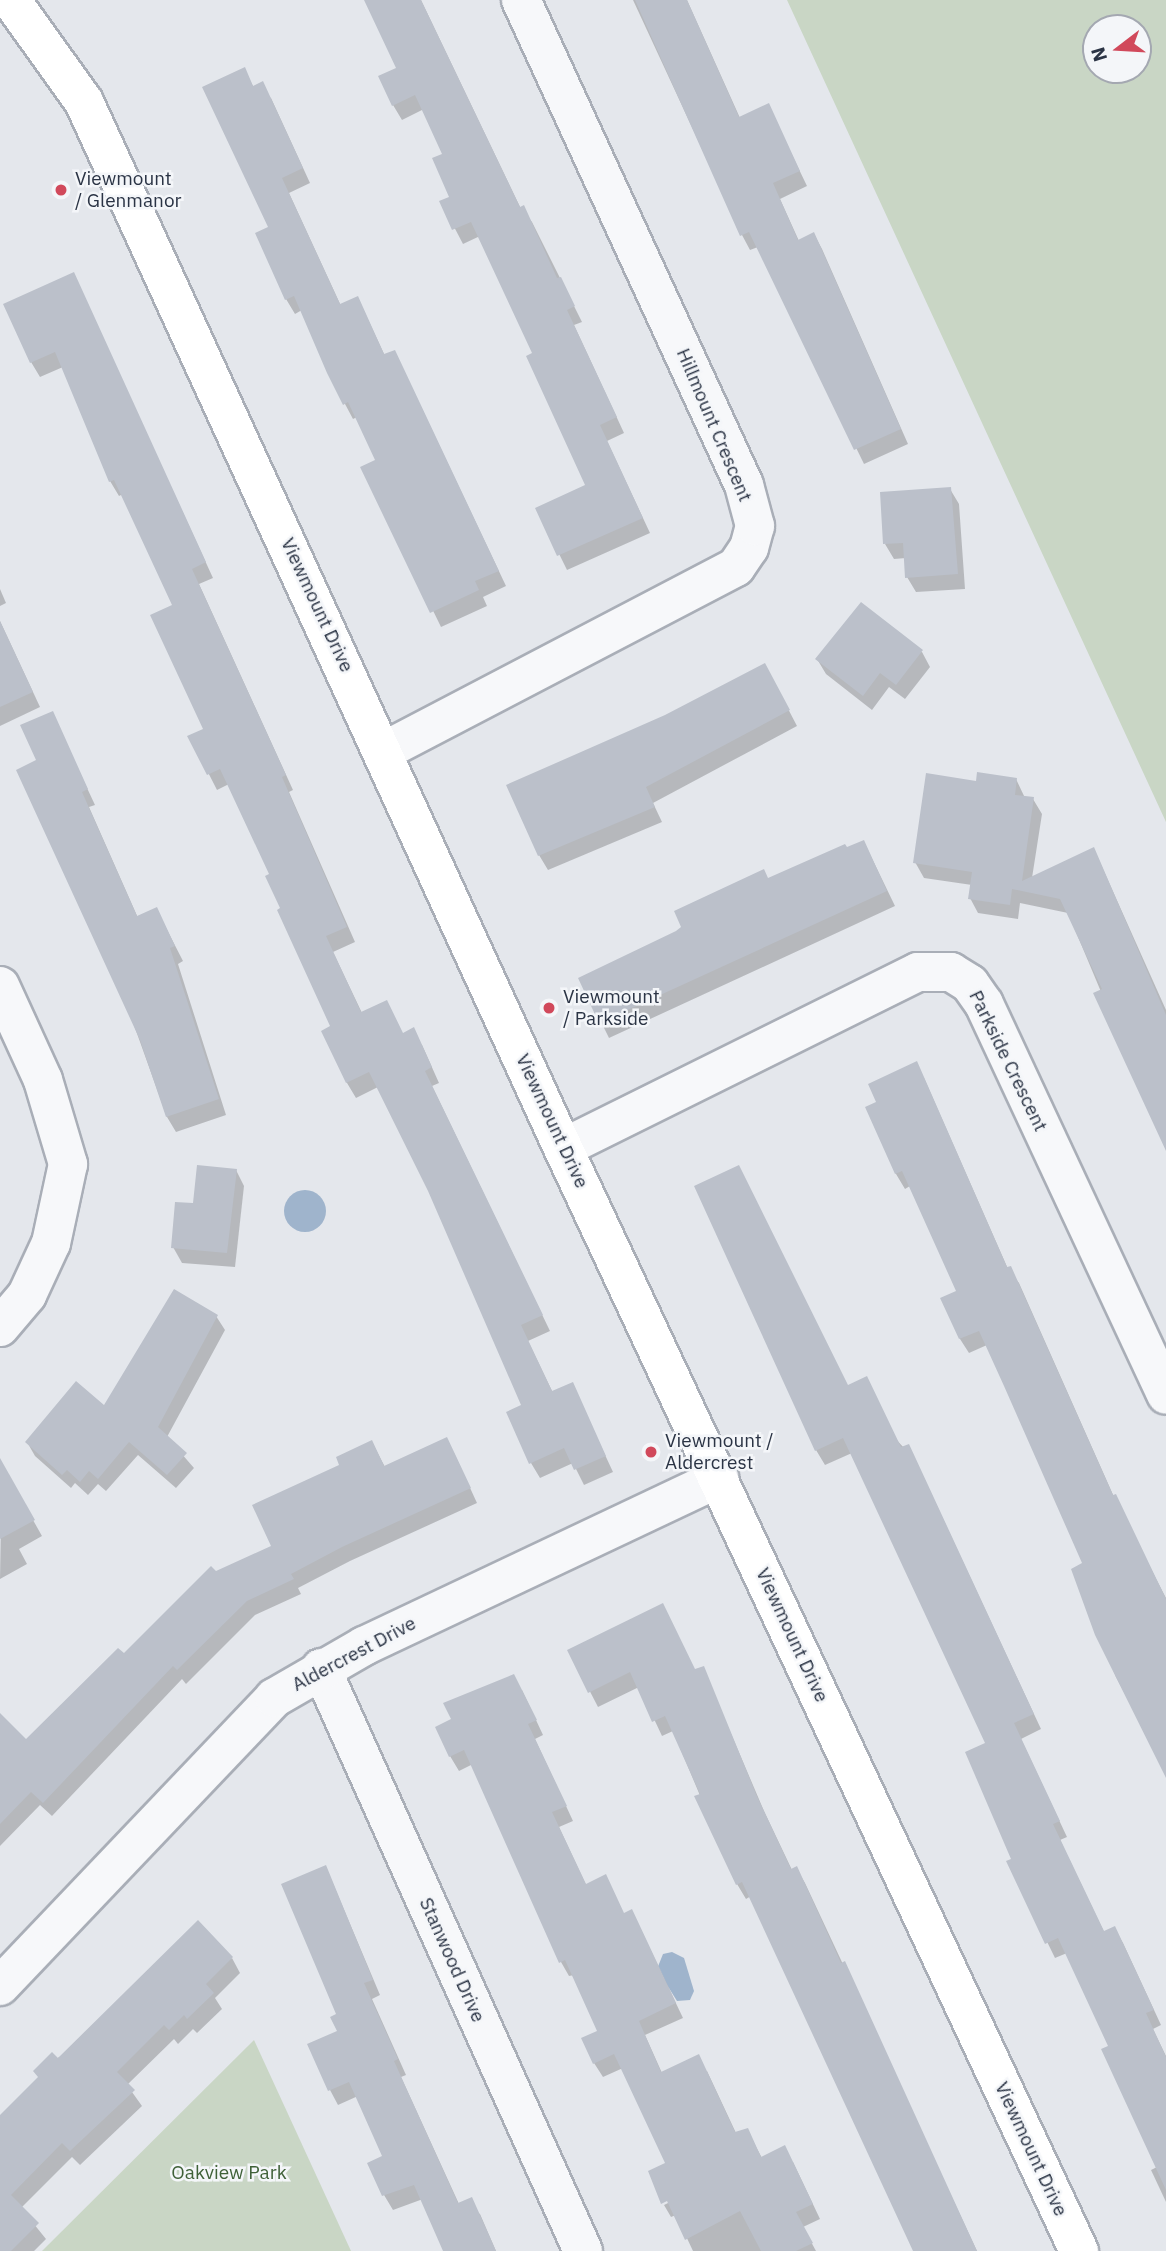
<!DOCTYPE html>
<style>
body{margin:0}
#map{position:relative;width:1166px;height:2251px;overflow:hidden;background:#e4e7ec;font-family:"IBM Plex Sans",sans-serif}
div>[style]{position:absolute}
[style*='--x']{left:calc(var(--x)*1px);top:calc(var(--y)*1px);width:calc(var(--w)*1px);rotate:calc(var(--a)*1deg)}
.green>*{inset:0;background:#c9d6c5}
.water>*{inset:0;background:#9fb4cc}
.round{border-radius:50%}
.shadow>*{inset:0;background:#0003}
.building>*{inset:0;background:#bbc0ca}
.roads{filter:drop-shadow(2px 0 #a9aeb7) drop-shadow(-2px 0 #a9aeb7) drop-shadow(0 2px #a9aeb7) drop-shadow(0 -2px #a9aeb7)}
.street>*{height:38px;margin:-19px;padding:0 19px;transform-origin:19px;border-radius:19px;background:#f7f8fa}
.secondary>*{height:38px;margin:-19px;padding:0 19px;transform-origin:19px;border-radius:19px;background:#fff}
.dots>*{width:19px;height:19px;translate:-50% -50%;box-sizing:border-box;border:4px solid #f4f6f9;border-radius:50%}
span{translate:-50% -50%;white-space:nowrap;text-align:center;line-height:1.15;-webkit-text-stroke:5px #f4f6f9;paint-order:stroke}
.poi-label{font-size:19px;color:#2b3445}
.left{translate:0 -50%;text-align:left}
.street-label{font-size:19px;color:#2b3445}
.park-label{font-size:19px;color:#3f6138}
.north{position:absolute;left:1082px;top:14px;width:70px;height:70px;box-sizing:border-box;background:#f4f6f9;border:2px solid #a4a8b1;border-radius:50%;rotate:253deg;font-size:19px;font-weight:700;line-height:28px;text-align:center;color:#2b3445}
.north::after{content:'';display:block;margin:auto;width:24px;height:32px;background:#d1495b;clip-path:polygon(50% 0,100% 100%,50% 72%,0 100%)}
</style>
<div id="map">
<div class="green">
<div style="clip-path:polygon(evenodd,787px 0,1166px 0,1166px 822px,787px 0,1138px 28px,1138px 70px,1096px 70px,1096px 28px,1138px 28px)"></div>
<div style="clip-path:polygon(254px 2040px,351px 2251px,42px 2251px)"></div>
</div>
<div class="water">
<div class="round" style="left:284px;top:1190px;width:42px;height:42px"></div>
<div style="clip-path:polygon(672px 1952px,684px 1958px,694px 1991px,690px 2000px,677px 2001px,657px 1969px,663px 1954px)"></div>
</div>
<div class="shadow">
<div style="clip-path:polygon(366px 0,421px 0,521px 209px,532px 222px,582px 322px,574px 325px,624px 433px,607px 441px,650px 533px,567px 570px,537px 509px,588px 485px,535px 353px,480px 236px,463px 244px,441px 202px,452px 198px,445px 154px,424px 109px,402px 120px,393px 105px,398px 69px)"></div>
<div style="clip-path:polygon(633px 0,687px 0,740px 118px,768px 105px,807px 186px,780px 199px,799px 241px,814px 234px,822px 249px,908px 444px,864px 464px,758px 247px,750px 250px,742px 235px)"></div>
<div style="clip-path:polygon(244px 69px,254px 88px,271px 98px,310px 183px,289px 193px,341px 306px,358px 298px,385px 356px,395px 352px,506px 586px,483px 597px,487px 606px,441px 627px,363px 467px,378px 461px,357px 417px,353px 419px,345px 404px,302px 310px,295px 314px,286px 299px)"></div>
<div style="clip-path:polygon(73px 274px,213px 578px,199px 584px,293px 790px,289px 792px,355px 942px,333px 952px,362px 1013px,422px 1045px,439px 1083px,432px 1086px,550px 1331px,528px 1341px,553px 1393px,572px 1384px,613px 1472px,584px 1485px,573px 1463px,540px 1478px,531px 1463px,523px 1406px,429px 1191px,378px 1087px,356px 1098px,347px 1083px,323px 1032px,332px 1027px,271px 875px,229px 784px,217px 790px,190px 737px,205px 730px,175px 606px,123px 494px,119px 496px,110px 481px,63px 367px,40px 377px,31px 362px)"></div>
<div style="clip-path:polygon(950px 489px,959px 504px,965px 589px,916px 592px,907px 577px,906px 558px,894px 559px,885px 544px)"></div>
<div style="clip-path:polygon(0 589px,6px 603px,0 606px)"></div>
<div style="clip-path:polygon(0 621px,40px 707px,0 726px)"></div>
<div style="clip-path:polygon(922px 652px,930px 667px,905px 699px,889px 687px,872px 710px,826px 674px,817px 659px)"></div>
<div style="clip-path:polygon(773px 680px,797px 726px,653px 803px,662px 822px,548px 870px,539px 855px)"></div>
<div style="clip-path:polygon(52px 713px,95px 805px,89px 807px,138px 918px,164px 924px,183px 961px,178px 964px,226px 1115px,176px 1132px,167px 1117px,39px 761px)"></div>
<div style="clip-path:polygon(1016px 779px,1025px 798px,1033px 799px,1042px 814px,1032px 878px,1094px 849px,1166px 1010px,1166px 1147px,1068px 913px,1020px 903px,1018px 919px,978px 913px,970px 898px,972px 885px,924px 878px,915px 862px,977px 783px)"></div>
<div style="clip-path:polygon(864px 842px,895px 906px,609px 1038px,580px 979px,677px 933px,768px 880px)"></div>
<div style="clip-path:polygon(924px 1078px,1008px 1269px,1019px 1283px,1114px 1497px,1166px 1598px,1166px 1771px,1116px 1677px,1073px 1570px,1085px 1564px,987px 1345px,969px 1353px,960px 1339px,958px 1292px,910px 1186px,905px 1189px,896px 1174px,867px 1108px)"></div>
<div style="clip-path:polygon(236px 1170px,244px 1186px,235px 1267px,182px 1263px,173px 1247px,195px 1205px)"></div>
<div style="clip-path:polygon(216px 1316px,225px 1330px,167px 1437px,194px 1468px,176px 1488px,138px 1455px,106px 1491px,98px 1484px,88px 1495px,75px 1483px,71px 1488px,35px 1456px,27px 1442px,104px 1407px)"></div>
<div style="clip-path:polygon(848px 1387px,916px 1461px,1041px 1729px,1021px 1739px,1067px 1837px,1060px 1840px,1104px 1932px,1114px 1928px,1123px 1943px,1161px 2025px,1153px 2029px,1166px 2056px,1166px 2202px,1151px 2170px,1157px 2167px,1110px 2047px,1067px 1953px,1055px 1958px,1008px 1862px,1014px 1859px,987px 1744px,852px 1453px,825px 1465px,816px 1450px)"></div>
<div style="clip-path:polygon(372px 1442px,385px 1467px,454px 1453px,477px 1503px,350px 1561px,298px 1588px,301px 1594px,255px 1615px,186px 1684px,182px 1679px,52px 1816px,40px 1805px,0 1846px,0 1733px,26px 1741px,215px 1573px,273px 1547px,342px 1466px)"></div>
<div style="clip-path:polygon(2px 1465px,42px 1536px,19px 1549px,27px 1564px,0 1579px)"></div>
<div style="clip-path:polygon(569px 1651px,696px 1671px,703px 1668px,764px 1811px,792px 1870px,796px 1868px,805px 1883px,977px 2251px,916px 2251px,751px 1896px,746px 1899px,737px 1884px,673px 1731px,662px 1736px,639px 1687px,598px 1707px)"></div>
<div style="clip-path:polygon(522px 1690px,543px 1735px,535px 1739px,573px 1821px,559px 1827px,586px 1885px,624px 1915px,632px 1911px,683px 2018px,645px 2035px,662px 2073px,707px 2071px,736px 2133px,747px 2130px,762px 2158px,793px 2162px,820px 2219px,803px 2227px,816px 2251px,693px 2251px,676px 2215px,671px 2217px,664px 2205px,676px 2199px,668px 2164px,623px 2068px,603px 2077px,594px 2063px,600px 2031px,574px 1975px,569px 1976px,561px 1962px,473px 1764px,459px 1771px,450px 1756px)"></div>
<div style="clip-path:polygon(326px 1867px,380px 1995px,372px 1999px,406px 2075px,401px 2077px,459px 2204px,480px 2214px,496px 2251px,445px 2251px,423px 2199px,393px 2210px,384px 2195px,385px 2157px,358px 2096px,338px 2105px,330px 2090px,339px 2032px)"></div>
<div style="clip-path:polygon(232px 1958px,240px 1973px,215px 1998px,222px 2009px,197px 2033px,193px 2029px,178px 2044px,174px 2039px,127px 2085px,142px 2106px,80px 2165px,72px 2157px,21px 2208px,46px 2239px,34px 2251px,0 2251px,0 2118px,39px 2078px,35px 2071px)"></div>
</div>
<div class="building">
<div style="clip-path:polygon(364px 0,421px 0,520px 207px,524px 205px,557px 278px,561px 277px,575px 306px,567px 310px,617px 417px,600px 425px,643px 518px,557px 556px,535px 508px,585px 485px,526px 356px,532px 353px,471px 222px,452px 230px,439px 201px,449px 197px,432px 158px,442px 154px,415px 95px,392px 106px,378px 76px,396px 68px)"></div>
<div style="clip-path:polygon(635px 0,687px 0,739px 117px,769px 103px,800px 171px,773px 183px,798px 240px,814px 232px,901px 429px,854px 450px,749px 232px,740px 236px)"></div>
<div style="clip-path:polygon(245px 67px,253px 86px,263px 81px,303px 168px,282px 178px,340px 304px,358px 296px,384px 354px,395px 350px,499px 571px,475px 581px,479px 590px,430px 613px,360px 467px,375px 460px,348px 402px,343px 405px,327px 373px,294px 296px,285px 300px,255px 233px,268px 227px,202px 87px)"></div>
<div style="clip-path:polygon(74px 272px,206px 562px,192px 569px,286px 775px,282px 777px,347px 927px,326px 936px,361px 1012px,387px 1000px,403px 1033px,414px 1027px,432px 1067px,425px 1071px,543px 1315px,521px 1325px,552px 1391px,573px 1382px,606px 1456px,574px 1470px,564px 1448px,529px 1464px,506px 1412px,521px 1405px,428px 1191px,369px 1072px,346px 1083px,321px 1031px,330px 1026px,277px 910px,280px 908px,265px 876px,269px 874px,220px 769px,207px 775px,187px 736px,203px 729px,150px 615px,172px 605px,114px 480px,109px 482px,55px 352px,30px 363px,3px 304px)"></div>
<div style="clip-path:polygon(951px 487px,958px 574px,905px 578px,903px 543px,883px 544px,880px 492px)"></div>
<div style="clip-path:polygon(861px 602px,923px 650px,896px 685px,880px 673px,863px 696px,815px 659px)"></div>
<div style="clip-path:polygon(0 621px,33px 692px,0 707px)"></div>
<div style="clip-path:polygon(765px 663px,790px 710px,646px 787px,655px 807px,538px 856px,506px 785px,665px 715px)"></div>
<div style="clip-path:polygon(53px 711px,88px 789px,82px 792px,137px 916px,157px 907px,175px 946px,170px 948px,219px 1099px,166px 1117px,140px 1040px,16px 770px,36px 760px,20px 725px)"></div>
<div style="clip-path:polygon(977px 772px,1017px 778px,1015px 795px,1034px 797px,1022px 881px,1094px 847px,1166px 1015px,1166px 1151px,1093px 993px,1102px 989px,1060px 899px,1012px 889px,1010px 905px,968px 899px,972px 872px,913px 863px,926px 773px,976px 781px)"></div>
<div style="clip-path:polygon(864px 840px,887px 891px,599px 1023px,578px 978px,676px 931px,681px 927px,674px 911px,764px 869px,768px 878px,845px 844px,847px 847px)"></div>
<div style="clip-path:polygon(917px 1061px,1007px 1267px,1011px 1266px,1113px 1495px,1116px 1494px,1166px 1599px,1166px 1778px,1095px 1635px,1071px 1569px,1082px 1563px,1004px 1386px,979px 1331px,959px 1339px,940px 1298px,956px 1291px,902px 1171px,895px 1174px,865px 1107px,876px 1102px,868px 1084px)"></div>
<div style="clip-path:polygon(197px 1165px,237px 1169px,227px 1253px,171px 1248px,175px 1202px,193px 1203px)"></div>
<div style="clip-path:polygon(739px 1165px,848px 1385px,867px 1376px,901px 1447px,909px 1444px,1034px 1714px,1014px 1723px,1060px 1821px,1053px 1824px,1104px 1931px,1115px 1926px,1154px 2010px,1146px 2013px,1166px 2057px,1166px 2190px,1101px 2049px,1108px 2046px,1058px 1938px,1045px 1944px,1006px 1861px,1011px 1859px,965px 1752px,985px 1743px,843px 1438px,815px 1451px,694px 1186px)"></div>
<div style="clip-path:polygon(174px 1289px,218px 1315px,158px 1427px,187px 1453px,167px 1475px,129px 1442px,98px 1479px,89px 1471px,80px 1482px,67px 1470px,62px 1475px,25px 1442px,76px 1381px,104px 1405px)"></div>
<div style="clip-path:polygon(447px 1437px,471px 1488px,342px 1547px,291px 1574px,294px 1579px,247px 1601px,177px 1670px,173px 1666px,43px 1803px,31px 1792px,0 1824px,0 1713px,26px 1739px,118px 1648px,124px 1653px,211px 1566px,216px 1571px,271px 1546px,252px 1505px,339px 1465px,336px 1457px,372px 1440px,384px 1466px)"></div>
<div style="clip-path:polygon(0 1458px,35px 1520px,0 1539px)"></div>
<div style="clip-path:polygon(663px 1603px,695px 1669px,704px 1666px,756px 1794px,791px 1869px,797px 1866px,841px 1963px,845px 1961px,977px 2251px,913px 2251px,742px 1882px,736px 1885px,694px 1796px,700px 1794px,665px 1716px,652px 1722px,630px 1672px,588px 1693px,567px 1650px)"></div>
<div style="clip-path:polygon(514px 1674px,537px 1720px,528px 1724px,567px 1806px,552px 1812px,586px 1884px,606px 1874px,624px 1913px,632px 1909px,676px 2003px,639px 2021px,661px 2072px,699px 2054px,735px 2132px,748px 2128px,761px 2157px,785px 2145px,813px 2204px,796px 2212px,813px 2243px,796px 2251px,761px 2251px,740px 2211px,685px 2240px,667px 2201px,661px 2204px,648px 2171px,665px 2163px,614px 2054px,593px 2064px,581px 2038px,597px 2031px,565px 1960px,559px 1963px,464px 1750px,449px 1757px,435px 1727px,451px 1719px,443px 1703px)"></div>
<div style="clip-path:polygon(326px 1865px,373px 1980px,364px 1983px,398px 2059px,394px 2061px,458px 2203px,472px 2197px,496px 2251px,443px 2251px,414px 2185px,382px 2196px,367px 2163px,382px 2156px,349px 2082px,328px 2091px,307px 2044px,337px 2031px,330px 2017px,336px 2014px,281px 1884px)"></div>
<div style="clip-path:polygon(198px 1920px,233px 1957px,206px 1984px,214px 1993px,187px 2019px,184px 2015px,169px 2030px,164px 2025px,117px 2072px,135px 2090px,70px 2151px,62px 2143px,11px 2195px,39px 2223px,11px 2251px,0 2251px,0 2115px,38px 2077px,33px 2071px,52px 2052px,58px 2058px)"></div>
</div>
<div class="roads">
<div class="street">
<div style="--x:384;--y:751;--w:397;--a:-27.6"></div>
<div style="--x:736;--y:567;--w:23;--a:-56"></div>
<div style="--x:749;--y:548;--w:23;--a:-75"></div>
<div style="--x:755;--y:526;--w:42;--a:-105"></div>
<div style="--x:744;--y:485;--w:534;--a:-114.69"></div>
<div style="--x:0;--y:986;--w:103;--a:65.4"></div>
<div style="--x:43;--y:1080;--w:88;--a:73.4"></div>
<div style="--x:68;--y:1164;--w:81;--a:102.1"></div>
<div style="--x:51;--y:1243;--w:57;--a:114.8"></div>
<div style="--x:27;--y:1295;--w:42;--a:130.2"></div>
<div style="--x:563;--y:1148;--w:396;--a:-26.4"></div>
<div style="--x:918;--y:972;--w:33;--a:0"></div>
<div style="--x:951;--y:972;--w:22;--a:32"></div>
<div style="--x:970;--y:984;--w:24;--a:55"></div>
<div style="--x:984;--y:1004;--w:431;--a:65"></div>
<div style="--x:321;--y:1668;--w:639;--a:65.8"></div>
<div style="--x:0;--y:1986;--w:398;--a:-46.4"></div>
<div style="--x:274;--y:1698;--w:104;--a:-30"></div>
<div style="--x:364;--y:1646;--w:393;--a:-25.3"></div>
</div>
<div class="secondary">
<div style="--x:11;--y:0;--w:125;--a:54.4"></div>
<div style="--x:84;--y:102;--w:1150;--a:65.4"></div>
<div style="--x:563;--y:1148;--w:1218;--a:64.93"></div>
</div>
</div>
<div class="dots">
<div style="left:61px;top:190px;background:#d1495b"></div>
<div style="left:549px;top:1008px;background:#d1495b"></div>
<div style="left:651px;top:1452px;background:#d1495b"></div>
</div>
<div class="poi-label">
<span class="left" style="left:75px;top:190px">Viewmount<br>/ Glenmanor</span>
<span class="left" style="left:563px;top:1008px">Viewmount<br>/ Parkside</span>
<span class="left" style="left:665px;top:1452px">Viewmount /<br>Aldercrest</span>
</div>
<div class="street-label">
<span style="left:714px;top:425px;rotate:67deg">Hillmount Crescent</span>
<span style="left:317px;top:605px;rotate:65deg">Viewmount Drive</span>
<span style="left:1008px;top:1061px;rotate:64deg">Parkside Crescent</span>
<span style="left:552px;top:1121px;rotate:65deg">Viewmount Drive</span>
<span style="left:792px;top:1635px;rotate:65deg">Viewmount Drive</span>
<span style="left:354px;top:1654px;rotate:-28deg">Aldercrest Drive</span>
<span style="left:452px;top:1960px;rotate:66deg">Stanwood Drive</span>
<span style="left:1031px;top:2149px;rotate:65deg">Viewmount Drive</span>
</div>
<div class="park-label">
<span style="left:229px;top:2173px">Oakview Park</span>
</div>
<div class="north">N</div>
</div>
